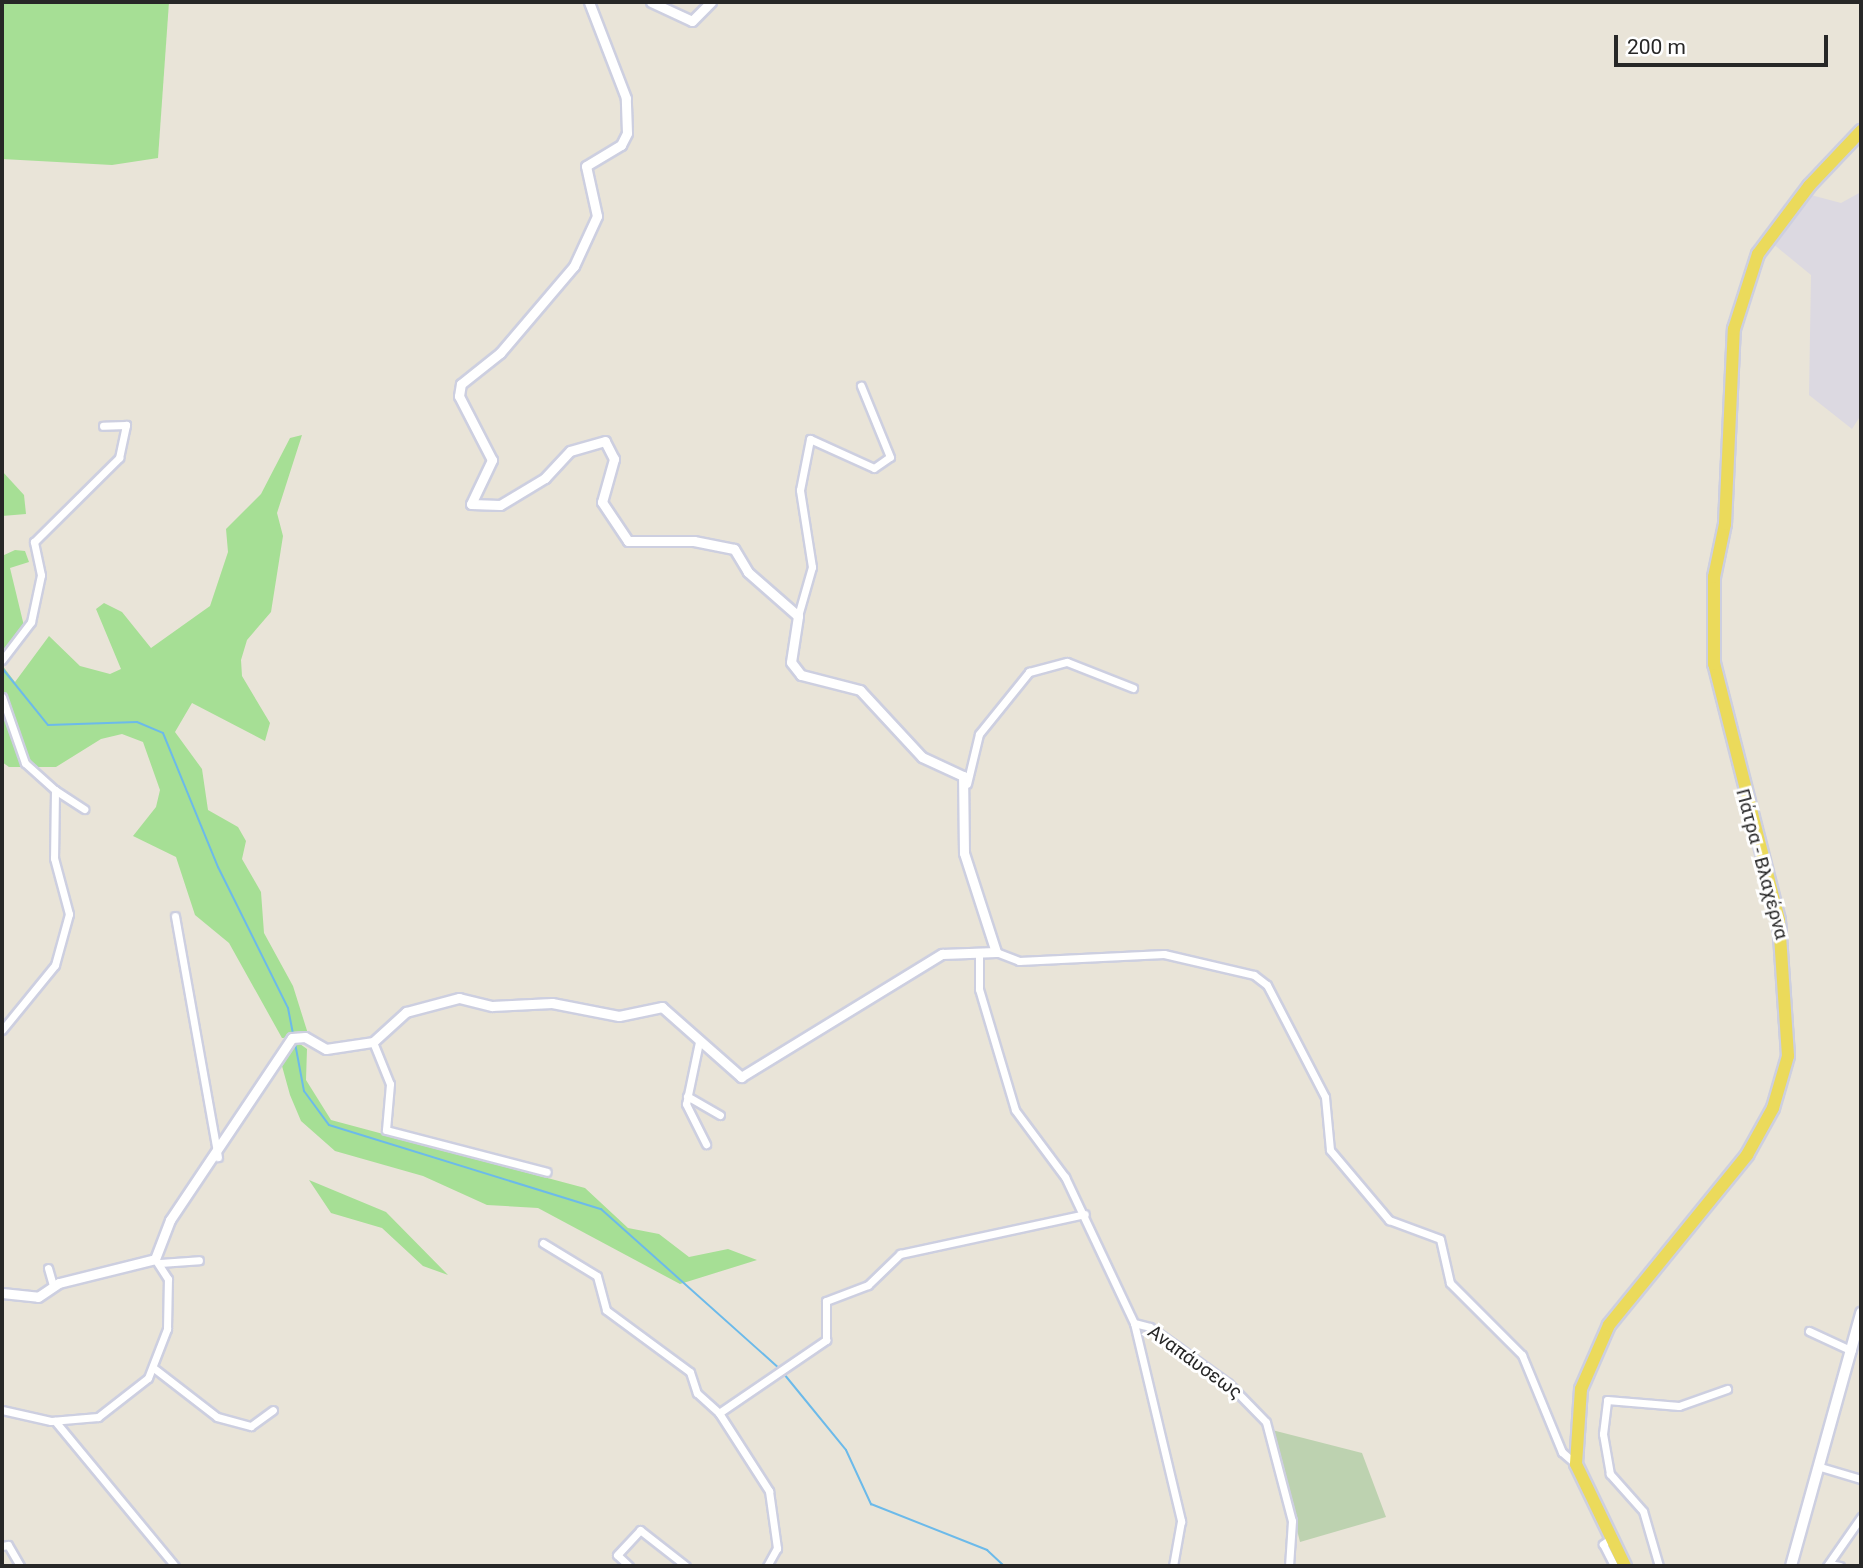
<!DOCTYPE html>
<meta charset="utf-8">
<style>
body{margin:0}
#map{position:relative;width:1863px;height:1568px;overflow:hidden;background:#e9e4d8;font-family:Roboto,sans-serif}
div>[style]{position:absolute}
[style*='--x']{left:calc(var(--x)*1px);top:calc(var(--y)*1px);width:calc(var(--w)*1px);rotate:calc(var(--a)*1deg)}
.industrial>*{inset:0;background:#dcd9e1}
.green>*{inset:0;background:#a6df95}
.cemetery>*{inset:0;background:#bdd2b0}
.stream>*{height:2px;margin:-1px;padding:0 1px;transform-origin:1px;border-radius:1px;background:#6cbaea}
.roads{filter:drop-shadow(2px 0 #cdcfe0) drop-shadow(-2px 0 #cdcfe0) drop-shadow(0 2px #cdcfe0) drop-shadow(0 -2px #cdcfe0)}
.minor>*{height:7px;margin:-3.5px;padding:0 3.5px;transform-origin:3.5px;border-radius:3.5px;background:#fff}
.tertiary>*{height:9px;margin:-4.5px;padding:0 4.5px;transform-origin:4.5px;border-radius:4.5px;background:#fff}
.secondary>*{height:10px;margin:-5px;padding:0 5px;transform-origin:5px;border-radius:5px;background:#fff}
.primary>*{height:12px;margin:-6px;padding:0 6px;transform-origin:6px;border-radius:6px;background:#ebda5b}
span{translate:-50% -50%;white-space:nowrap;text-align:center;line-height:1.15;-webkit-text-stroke:6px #fff;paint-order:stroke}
.street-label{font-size:19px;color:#272727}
.frame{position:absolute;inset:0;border:4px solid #272727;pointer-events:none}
.scale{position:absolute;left:1614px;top:35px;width:214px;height:32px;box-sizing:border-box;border:4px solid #272727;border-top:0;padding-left:9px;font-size:21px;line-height:24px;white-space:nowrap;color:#272727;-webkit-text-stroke:5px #fff;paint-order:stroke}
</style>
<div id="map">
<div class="industrial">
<div style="clip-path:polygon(1861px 192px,1861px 415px,1852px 429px,1809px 395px,1811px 275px,1772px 243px,1811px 195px,1841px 203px)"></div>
</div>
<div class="green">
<div style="clip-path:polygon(2px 2px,169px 2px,158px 158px,112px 165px,2px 159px)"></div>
<div style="clip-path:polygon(302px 435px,277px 513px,283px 536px,271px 612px,247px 640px,241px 660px,242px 676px,270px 723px,265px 741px,192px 703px,175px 732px,202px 769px,208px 810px,238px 827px,246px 841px,242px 859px,261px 892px,264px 933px,293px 986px,309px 1037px,282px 1038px,229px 943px,195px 915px,176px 857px,133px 836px,156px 807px,160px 790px,143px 742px,122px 734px,101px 739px,56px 767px,9px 767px,2px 762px,2px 665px,15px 682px,49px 636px,80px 666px,110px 674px,121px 669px,96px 609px,104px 603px,122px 612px,151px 648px,210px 606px,228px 552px,226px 529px,261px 494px,290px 438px)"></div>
<div style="clip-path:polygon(2px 471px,24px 495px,26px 514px,2px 516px)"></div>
<div style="clip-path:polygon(15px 550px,25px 551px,29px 562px,10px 568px,24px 626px,2px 659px,2px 556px)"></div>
<div style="clip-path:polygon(300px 1044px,307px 1049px,306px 1080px,331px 1120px,585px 1188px,628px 1228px,659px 1234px,689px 1257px,728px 1249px,757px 1260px,680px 1284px,538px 1208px,487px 1205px,423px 1176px,335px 1151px,301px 1121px,290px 1095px,282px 1066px,290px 1048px)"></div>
<div style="clip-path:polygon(309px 1180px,386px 1212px,448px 1275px,423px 1266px,382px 1228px,331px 1213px)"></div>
</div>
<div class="cemetery">
<div style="clip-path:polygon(1272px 1430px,1362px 1453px,1386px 1517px,1300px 1542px)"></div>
</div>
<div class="stream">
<div style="--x:2;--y:668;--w:73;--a:51.1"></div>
<div style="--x:48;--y:725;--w:89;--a:-1.9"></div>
<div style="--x:137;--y:722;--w:28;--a:23"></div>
<div style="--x:163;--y:733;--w:145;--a:67.7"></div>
<div style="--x:218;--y:867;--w:157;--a:63.6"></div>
<div style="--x:288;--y:1008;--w:26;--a:79"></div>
<div style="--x:295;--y:1043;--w:49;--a:79.4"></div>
<div style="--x:304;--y:1091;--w:42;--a:53.7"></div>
<div style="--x:329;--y:1125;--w:285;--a:17.2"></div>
<div style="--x:601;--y:1209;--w:237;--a:41.8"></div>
<div style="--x:784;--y:1374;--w:98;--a:50.8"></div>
<div style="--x:846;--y:1450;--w:60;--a:65.2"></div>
<div style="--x:871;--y:1504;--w:125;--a:21.6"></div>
<div style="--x:987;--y:1550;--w:23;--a:43"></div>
</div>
<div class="roads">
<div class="minor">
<div style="--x:798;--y:616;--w:51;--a:-74.1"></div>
<div style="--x:812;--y:567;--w:78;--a:-98.9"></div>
<div style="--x:800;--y:490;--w:52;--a:-78.9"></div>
<div style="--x:810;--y:439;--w:70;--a:24.4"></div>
<div style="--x:874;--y:468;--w:19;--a:-35"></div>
<div style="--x:890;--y:457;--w:77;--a:-112.2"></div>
<div style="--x:2;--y:660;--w:48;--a:-52.7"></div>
<div style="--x:31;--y:622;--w:48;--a:-78"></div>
<div style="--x:41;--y:575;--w:34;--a:-102"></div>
<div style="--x:34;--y:542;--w:120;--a:-44.7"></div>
<div style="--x:119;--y:458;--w:34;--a:-78"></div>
<div style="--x:126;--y:425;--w:23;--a:178"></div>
<div style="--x:2;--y:697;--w:70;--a:70.8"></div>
<div style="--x:25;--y:763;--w:40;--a:42"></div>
<div style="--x:55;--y:790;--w:68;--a:90.8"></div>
<div style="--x:54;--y:858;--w:58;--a:75"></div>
<div style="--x:69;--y:914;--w:53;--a:105.4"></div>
<div style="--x:55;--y:965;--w:84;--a:129.2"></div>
<div style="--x:967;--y:784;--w:51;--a:-76.5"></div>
<div style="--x:979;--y:734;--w:80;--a:-51.1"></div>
<div style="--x:1029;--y:672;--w:39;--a:-15"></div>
<div style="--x:1067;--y:662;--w:71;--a:21.5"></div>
<div style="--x:55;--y:790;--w:35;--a:33"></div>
<div style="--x:175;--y:916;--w:245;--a:79.9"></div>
<div style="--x:996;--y:952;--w:25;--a:21"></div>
<div style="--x:1019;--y:961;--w:145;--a:-2.8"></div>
<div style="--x:1164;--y:954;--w:92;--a:13.1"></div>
<div style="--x:1254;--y:975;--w:16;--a:38"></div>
<div style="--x:1267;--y:985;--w:126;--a:62.6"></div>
<div style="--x:1325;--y:1097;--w:53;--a:84.6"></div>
<div style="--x:1330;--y:1150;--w:92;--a:49.9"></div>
<div style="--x:1389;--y:1220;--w:54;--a:20.4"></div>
<div style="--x:1440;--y:1239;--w:45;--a:77.2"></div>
<div style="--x:1450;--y:1283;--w:102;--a:45"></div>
<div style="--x:1522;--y:1355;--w:105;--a:67.6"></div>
<div style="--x:1562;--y:1452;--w:18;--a:41"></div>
<div style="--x:979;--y:955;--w:34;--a:90"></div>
<div style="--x:979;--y:989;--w:126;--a:73.4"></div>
<div style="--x:1015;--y:1110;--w:84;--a:53.3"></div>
<div style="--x:1065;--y:1177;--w:161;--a:64.7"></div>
<div style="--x:1134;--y:1323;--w:204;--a:76.6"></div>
<div style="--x:1181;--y:1521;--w:46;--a:100.1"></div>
<div style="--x:373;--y:1042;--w:45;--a:68"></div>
<div style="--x:390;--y:1084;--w:46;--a:95"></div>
<div style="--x:386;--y:1130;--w:166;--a:14.6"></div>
<div style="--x:699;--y:1042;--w:63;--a:101.8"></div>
<div style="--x:686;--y:1104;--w:45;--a:63.4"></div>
<div style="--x:687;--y:1096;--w:38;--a:30"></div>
<div style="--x:543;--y:1243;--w:63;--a:31.4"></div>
<div style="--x:597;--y:1276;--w:35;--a:75"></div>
<div style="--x:606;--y:1310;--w:104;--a:36.4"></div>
<div style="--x:690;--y:1372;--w:22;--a:72"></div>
<div style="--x:697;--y:1393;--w:30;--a:42"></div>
<div style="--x:719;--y:1413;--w:93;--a:57.3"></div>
<div style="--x:769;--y:1491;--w:58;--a:82"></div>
<div style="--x:777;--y:1548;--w:21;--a:119"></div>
<div style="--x:160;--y:1263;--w:39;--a:-4"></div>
<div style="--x:48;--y:1268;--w:18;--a:74"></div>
<div style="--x:1134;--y:1323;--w:16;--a:14"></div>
<div style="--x:1150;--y:1327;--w:96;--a:35.7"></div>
<div style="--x:1228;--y:1383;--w:54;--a:45.7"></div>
<div style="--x:1266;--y:1422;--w:102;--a:75.3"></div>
<div style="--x:1292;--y:1521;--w:45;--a:93.8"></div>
<div style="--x:1809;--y:1331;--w:47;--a:24.9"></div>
<div style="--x:155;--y:1369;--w:78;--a:37.7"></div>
<div style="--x:217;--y:1417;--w:35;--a:15"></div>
<div style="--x:251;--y:1426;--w:27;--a:-36"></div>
<div style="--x:2;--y:1410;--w:50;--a:12.7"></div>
<div style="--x:51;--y:1421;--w:47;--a:-4.9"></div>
<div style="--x:98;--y:1417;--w:63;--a:-38"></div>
<div style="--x:148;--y:1378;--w:53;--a:-68.8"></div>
<div style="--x:167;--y:1329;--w:50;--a:-88.9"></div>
<div style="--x:168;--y:1279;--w:24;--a:-123"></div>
<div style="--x:719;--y:1413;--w:130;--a:-34.3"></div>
<div style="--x:826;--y:1340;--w:39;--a:-90"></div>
<div style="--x:826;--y:1301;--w:45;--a:-20.9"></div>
<div style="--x:868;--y:1285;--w:45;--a:-44.1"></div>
<div style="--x:900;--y:1254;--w:189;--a:-12.2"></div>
<div style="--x:55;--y:1421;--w:188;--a:50.4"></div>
<div style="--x:1817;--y:1466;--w:46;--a:16.5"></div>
<div style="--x:1610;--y:1539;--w:9;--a:144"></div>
<div style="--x:1603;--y:1544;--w:25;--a:63"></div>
<div style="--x:2;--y:1546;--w:6;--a:-9"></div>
<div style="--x:8;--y:1545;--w:24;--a:60"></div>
<div style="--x:1829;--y:1564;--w:11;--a:10"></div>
<div style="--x:629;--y:1566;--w:16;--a:-137"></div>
<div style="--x:617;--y:1555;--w:34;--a:-47"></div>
<div style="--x:640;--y:1530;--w:58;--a:38"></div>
<div style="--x:1659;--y:1566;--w:57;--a:-106.2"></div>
<div style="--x:1643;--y:1511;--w:50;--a:-131.7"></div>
<div style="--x:1610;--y:1474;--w:41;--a:-99.9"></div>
<div style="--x:1603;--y:1434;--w:34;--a:-83"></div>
<div style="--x:1607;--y:1400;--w:72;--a:4.8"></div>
<div style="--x:1679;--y:1406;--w:51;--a:-19.5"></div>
<div style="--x:1827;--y:1566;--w:60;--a:-55.2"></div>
</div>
<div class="tertiary">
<div style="--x:651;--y:2;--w:45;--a:24.9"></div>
<div style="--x:692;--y:21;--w:27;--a:-45"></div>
<div style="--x:2;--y:1293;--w:36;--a:6"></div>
<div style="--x:38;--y:1297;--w:25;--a:-34"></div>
<div style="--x:59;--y:1283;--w:99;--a:-14"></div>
<div style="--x:155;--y:1259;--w:42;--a:-69"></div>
<div style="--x:170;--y:1220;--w:219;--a:-56.2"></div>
<div style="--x:292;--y:1038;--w:13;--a:-4"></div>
<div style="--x:305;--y:1037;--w:24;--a:30"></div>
<div style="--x:326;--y:1049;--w:48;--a:-8.5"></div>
<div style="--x:373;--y:1042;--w:45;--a:-42.3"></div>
<div style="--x:406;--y:1012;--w:55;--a:-14.8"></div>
<div style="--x:459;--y:998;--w:34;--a:14"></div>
<div style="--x:492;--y:1006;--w:60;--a:-2.9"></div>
<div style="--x:552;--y:1003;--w:68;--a:11"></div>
<div style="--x:619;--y:1016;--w:44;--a:-11.8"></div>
<div style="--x:662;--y:1007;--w:106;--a:41.5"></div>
<div style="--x:741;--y:1077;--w:236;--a:-31.5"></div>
<div style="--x:942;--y:954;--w:54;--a:-2.1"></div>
<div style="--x:996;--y:952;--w:104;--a:-107.9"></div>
<div style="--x:964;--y:853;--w:77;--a:-90.7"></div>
<div style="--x:963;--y:776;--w:45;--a:-155.1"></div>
<div style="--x:922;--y:757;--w:91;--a:-132.8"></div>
<div style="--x:860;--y:690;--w:61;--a:-165.7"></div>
<div style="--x:801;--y:675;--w:16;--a:-128"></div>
<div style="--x:791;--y:662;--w:47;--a:-81.3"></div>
<div style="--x:798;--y:616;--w:67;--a:-138.7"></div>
<div style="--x:748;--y:572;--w:27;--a:-121"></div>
<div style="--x:734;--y:549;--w:41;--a:-168.7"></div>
<div style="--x:694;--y:541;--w:66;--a:180"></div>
<div style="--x:628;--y:541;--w:47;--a:-123.7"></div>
<div style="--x:602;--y:502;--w:45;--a:-74.4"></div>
<div style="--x:614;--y:459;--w:20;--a:-117"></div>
<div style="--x:605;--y:441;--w:36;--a:164"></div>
<div style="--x:570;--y:451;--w:37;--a:133"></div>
<div style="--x:545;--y:478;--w:52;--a:149"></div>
<div style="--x:500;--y:505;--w:29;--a:-178"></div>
<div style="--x:471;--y:504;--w:49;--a:-64.5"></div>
<div style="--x:492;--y:460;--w:72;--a:-117.3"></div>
<div style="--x:459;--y:396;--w:12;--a:-81"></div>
<div style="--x:461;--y:384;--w:50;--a:-38.5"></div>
<div style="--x:500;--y:353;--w:114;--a:-49.6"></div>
<div style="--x:574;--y:266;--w:55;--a:-65.3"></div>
<div style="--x:597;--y:216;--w:51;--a:-102.4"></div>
<div style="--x:586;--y:166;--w:41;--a:-31"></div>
<div style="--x:621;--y:145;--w:13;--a:-63"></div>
<div style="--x:627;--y:133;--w:35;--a:-92"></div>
<div style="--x:626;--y:98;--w:103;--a:-111.1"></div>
</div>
<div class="secondary">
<div style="--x:1791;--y:1566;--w:263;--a:-74.5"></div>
</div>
<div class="primary">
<div style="--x:1625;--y:1566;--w:113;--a:-115.7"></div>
<div style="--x:1576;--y:1464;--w:75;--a:-86.2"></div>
<div style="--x:1581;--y:1389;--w:70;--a:-66.4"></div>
<div style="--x:1609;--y:1325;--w:219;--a:-50.9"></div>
<div style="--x:1747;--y:1155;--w:54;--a:-61"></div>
<div style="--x:1773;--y:1108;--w:54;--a:-73.9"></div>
<div style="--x:1788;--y:1056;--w:136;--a:-93.8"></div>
<div style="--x:1779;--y:920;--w:264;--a:-104.2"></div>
<div style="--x:1714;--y:664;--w:87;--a:-90"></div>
<div style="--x:1714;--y:577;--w:54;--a:-78.3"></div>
<div style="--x:1725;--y:524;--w:195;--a:-87.4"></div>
<div style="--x:1734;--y:329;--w:79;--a:-72.3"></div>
<div style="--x:1758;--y:254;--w:85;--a:-53.1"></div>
<div style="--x:1809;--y:186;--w:76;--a:-46.6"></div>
</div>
</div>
<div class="street-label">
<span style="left:1762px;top:864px;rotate:75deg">Πάτρα - Βλαχέρνα</span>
<span style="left:1195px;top:1362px;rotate:36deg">Αναπάυσεως</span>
</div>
<div class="frame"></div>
<div class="scale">200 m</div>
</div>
